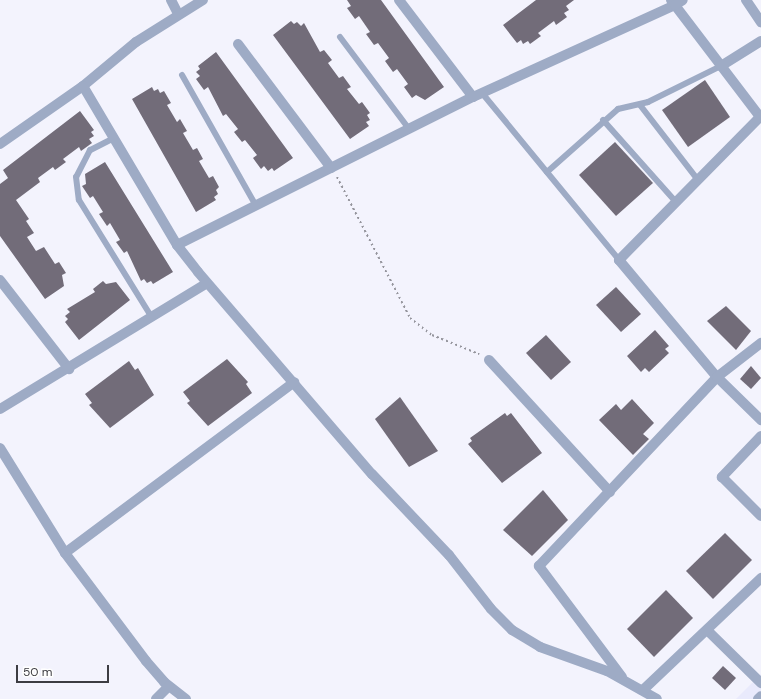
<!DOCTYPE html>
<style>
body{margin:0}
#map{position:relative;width:761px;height:699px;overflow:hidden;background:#f3f3fd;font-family:"DM Sans",sans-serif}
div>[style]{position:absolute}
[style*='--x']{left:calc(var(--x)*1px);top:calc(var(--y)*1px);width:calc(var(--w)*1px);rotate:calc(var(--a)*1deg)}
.built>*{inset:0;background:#e9eafc}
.building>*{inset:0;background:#726c79}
.path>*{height:2px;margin-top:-1px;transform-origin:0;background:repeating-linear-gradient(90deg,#95959d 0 2px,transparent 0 5px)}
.service>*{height:6px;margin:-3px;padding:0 3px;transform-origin:3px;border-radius:3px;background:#9eabc5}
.minor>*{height:10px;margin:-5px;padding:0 5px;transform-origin:5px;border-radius:5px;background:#9eabc5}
.tertiary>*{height:10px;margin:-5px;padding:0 5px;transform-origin:5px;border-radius:5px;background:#9eabc5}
span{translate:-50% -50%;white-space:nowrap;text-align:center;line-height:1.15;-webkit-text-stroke:4px #fff;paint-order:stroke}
.scale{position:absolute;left:16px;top:665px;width:93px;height:18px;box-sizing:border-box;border:2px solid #3c3c42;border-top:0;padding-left:5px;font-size:12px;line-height:14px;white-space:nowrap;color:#3c3c42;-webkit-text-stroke:3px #fff;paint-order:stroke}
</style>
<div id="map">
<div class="built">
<div style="clip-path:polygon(761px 674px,761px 699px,736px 699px)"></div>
</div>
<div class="building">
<div style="clip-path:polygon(347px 0,381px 0,444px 87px,425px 100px,416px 95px,412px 98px,404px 87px,408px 84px,397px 69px,393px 72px,385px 61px,389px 58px,378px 43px,374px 45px,366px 34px,370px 32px,359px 16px,355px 19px,347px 8px,351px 6px)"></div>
<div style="clip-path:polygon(536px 0,574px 0,566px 6px,569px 10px,564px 13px,567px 17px,556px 25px,554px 21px,538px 33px,541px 36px,530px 44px,528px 41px,523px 44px,521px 40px,517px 43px,503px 25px)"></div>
<div style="clip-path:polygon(291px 21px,294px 24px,297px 22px,301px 26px,304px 23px,320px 52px,324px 50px,332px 60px,328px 63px,339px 78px,343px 76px,351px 87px,347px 89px,359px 104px,362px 102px,370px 113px,367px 115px,370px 120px,366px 122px,369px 126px,350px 139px,273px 35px)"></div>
<div style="clip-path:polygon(216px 52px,293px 158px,274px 171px,272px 168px,268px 171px,264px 166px,261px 169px,253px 158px,257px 155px,245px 140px,242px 142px,234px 132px,238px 129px,226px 114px,223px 116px,208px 87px,204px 90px,196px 79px,200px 76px,196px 72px,200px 69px,198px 66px)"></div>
<div style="clip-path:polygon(705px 80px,730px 117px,688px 147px,662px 110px)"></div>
<div style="clip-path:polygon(152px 87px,154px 91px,158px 89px,160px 93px,164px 91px,171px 103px,167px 105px,177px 122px,180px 119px,187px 131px,183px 133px,193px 150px,197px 148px,203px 159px,199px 161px,209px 178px,213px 176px,219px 187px,216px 190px,218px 194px,214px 197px,216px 200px,196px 212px,132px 99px)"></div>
<div style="clip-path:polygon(80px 111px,94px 130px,91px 132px,94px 136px,89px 139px,92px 143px,81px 151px,79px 147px,63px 159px,66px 162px,55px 170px,53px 167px,38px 178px,40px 182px,16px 200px,29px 219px,26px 221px,34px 233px,27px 237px,36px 251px,44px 247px,55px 264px,59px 262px,66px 273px,62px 275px,64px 286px,45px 299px,0 236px,0 184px,8px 178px,3px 170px)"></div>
<div style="clip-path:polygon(615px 142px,653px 183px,616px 216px,579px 175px)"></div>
<div style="clip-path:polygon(105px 162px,173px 272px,153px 284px,151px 281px,147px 283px,144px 279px,141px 281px,127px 251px,124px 253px,116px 242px,120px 240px,110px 223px,107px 226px,99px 214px,103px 212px,93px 196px,90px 198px,82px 186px,86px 184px,85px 174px)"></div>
<div style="clip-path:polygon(103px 281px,106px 284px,116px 282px,130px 300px,79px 340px,65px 322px,68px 319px,65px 316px,70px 312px,67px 309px,95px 292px,93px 289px)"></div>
<div style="clip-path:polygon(616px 287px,641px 314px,621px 332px,596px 305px)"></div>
<div style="clip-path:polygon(726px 306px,751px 331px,736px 350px,707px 321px)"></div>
<div style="clip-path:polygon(655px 330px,669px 346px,665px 349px,669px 353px,649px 372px,645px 368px,641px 372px,627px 356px)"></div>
<div style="clip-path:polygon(546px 335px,571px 362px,551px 380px,526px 353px)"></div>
<div style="clip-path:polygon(227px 359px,248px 382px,246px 384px,252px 393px,208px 426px,187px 403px,190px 401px,183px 392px)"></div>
<div style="clip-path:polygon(129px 361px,135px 370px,138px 368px,154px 395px,110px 428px,89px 405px,92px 403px,85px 394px)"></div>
<div style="clip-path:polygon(751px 366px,761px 378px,751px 389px,740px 379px)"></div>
<div style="clip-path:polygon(400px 397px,438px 451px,409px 467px,375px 419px)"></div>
<div style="clip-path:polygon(632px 399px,654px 423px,643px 434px,649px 439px,633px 455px,599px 420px,616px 404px,621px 410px)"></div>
<div style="clip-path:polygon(505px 413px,507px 416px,511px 413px,542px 453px,502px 483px,468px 444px,472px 441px,470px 438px)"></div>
<div style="clip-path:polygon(543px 490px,568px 520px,532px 556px,503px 530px)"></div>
<div style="clip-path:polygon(725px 533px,752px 560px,713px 599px,686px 571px)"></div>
<div style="clip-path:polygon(666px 590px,693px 618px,654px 657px,627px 629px)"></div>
<div style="clip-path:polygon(723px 666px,736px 678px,725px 690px,712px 678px)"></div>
</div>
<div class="path">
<div style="--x:337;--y:177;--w:159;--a:62.6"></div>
<div style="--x:410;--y:318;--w:28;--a:38"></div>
<div style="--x:432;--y:335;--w:51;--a:22"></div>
</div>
<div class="service">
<div style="--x:340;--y:37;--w:115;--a:53.1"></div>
<div style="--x:182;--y:75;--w:150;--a:60.5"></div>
<div style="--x:482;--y:93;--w:216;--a:50.6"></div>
<div style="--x:640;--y:105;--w:95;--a:52.3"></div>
<div style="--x:603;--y:120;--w:110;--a:48.3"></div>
<div style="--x:114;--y:138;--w:27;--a:153"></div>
<div style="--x:90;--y:150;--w:30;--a:117"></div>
<div style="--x:76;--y:177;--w:23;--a:83"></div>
<div style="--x:79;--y:200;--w:133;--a:58.2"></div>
<div style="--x:547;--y:172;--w:95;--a:-41.6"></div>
<div style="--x:618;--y:109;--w:31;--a:-13"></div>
<div style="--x:648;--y:102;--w:81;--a:-26.3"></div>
</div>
<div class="minor">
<div style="--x:171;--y:0;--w:16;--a:63"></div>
<div style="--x:399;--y:0;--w:122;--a:52.7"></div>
<div style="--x:671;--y:0;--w:148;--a:52.7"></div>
<div style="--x:238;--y:44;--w:155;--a:53.1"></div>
<div style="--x:83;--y:86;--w:69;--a:-39.7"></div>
<div style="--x:136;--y:42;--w:79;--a:-32.1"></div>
<div style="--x:760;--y:117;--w:201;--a:134.6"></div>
<div style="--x:619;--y:260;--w:153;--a:50.1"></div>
<div style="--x:717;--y:377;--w:62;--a:44.3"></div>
<div style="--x:0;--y:144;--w:101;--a:-34.9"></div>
<div style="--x:83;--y:86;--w:185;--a:59.4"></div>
<div style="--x:177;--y:245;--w:34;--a:52"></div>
<div style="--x:198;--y:272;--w:267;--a:49.3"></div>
<div style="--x:372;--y:474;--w:112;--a:46.5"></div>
<div style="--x:449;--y:555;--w:68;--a:52.1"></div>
<div style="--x:491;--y:609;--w:30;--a:45"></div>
<div style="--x:512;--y:630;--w:33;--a:31"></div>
<div style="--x:540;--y:647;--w:71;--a:19.7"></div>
<div style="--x:607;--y:671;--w:57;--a:29.2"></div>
<div style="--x:177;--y:245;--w:331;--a:-26.6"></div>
<div style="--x:473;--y:97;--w:222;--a:-24.5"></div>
<div style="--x:0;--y:280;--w:113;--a:52.2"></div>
<div style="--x:489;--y:360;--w:179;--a:47.5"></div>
<div style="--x:0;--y:409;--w:242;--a:-31.3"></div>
<div style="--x:761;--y:436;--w:57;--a:133.6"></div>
<div style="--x:722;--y:477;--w:55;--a:45"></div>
<div style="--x:0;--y:448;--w:123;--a:58.2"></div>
<div style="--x:65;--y:553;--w:135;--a:53.1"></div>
<div style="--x:146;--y:661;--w:28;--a:49"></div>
<div style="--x:164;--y:682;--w:28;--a:38"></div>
<div style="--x:65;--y:553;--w:286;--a:-36.7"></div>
<div style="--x:707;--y:630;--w:76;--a:44.5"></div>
<div style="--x:622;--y:677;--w:139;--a:-126.8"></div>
<div style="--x:539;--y:566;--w:260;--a:-46.7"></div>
<div style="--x:717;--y:377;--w:56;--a:-37.7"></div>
<div style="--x:643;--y:690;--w:163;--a:-43.5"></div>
<div style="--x:156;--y:699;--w:18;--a:-45"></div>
<div style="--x:758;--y:699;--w:4;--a:-45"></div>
</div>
<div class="tertiary">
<div style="--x:746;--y:0;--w:27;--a:56"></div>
<div style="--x:675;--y:5;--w:9;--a:-32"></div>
<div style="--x:721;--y:66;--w:47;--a:-32"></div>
</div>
<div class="scale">50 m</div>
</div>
